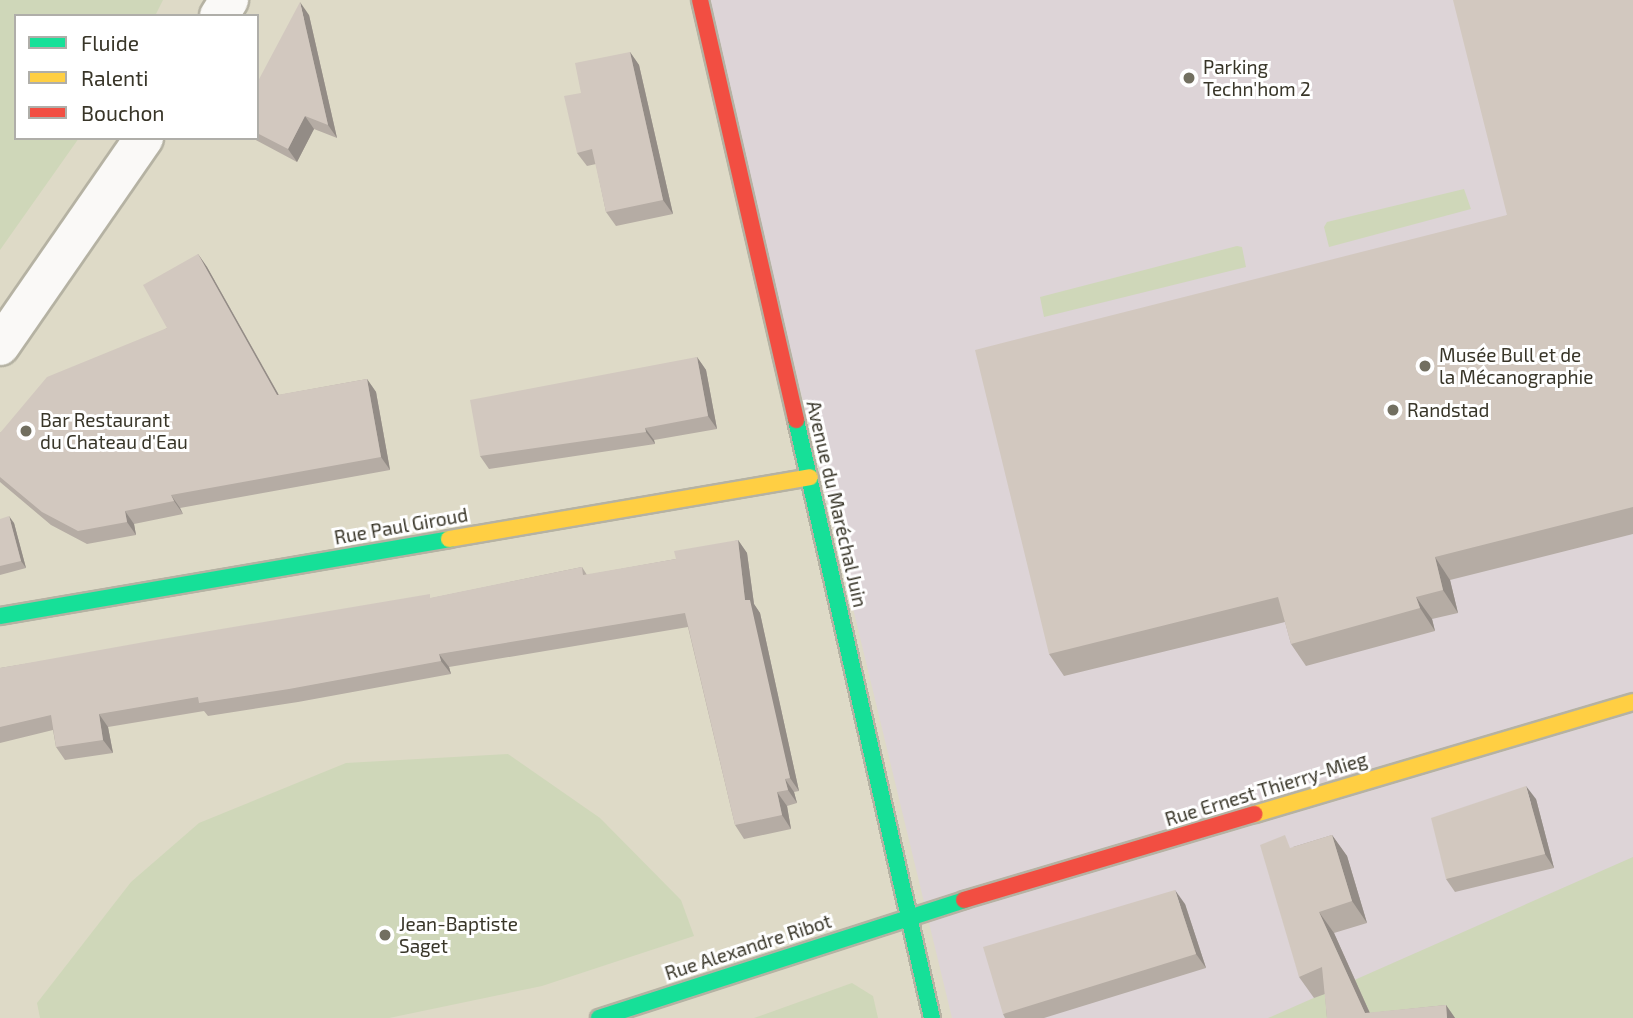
<!DOCTYPE html>
<meta charset="utf-8">
<style>
body{margin:0}
#map{position:relative;width:1633px;height:1018px;overflow:hidden;background:#dedac7;font-family:"Exo 2",sans-serif}
div>[style]{position:absolute}
[style*='--x']{left:calc(var(--x)*1px);top:calc(var(--y)*1px);width:calc(var(--w)*1px);rotate:calc(var(--a)*1deg)}
.industrial>*{inset:0;background:#ddd4d7}
.green>*{inset:0;background:#cfd7b9}
.roads{filter:drop-shadow(2px 0 #b5b2a3) drop-shadow(-2px 0 #b5b2a3) drop-shadow(0 2px #b5b2a3) drop-shadow(0 -2px #b5b2a3)}
.street>*{height:38px;margin:-19px;padding:0 19px;transform-origin:19px;border-radius:19px;background:#faf9f7}
.fast>*{height:16px;margin:-8px;padding:0 8px;transform-origin:8px;border-radius:8px;background:#16e098}
.slow>*{height:16px;margin:-8px;padding:0 8px;transform-origin:8px;border-radius:8px;background:#ffcf43}
.jam>*{height:16px;margin:-8px;padding:0 8px;transform-origin:8px;border-radius:8px;background:#f24e42}
.wall>*{inset:0;background:#b5aca4}
.shaded-wall>*{inset:0;background:#938c86}
.building>*{inset:0;background:#d2c8bf}
.dots>*{width:19px;height:19px;translate:-50% -50%;box-sizing:border-box;border:4px solid #fff;border-radius:50%}
span{translate:-50% -50%;white-space:nowrap;text-align:center;line-height:1.15;-webkit-text-stroke:6px #fff;paint-order:stroke}
.poi-label{font-size:19px;color:#383528}
.left{translate:0 -50%;text-align:left}
.street-label{font-size:19px;color:#383528}
.legend{position:absolute;left:14px;top:14px;width:245px;height:126px;box-sizing:border-box;background:#fff;border:2px solid #afaea9;margin:0;padding:9px 12px;list-style:none;font-size:21px;color:#383528}
.legend li{display:flex;align-items:center;gap:14px;height:35px}
.legend b{width:35px;border:2px solid #afaea9}
</style>
<div id="map">
<div class="industrial">
<div style="clip-path:polygon(706px 0,1633px 0,1633px 1018px,952px 1018px)"></div>
</div>
<div class="green">
<div style="clip-path:polygon(0 0,163px 0,155px 16px,16px 16px,16px 138px,79px 138px,0 250px)"></div>
<div style="clip-path:polygon(1464px 189px,1471px 209px,1329px 247px,1324px 227px,1327px 222px)"></div>
<div style="clip-path:polygon(1237px 246px,1242px 247px,1246px 267px,1044px 317px,1040px 297px)"></div>
<div style="clip-path:polygon(508px 754px,600px 818px,681px 900px,694px 936px,542px 986px,389px 1018px,40px 1018px,37px 1003px,131px 882px,199px 823px,346px 763px)"></div>
<div style="clip-path:polygon(1633px 857px,1633px 1018px,1268px 1018px,1300px 1004px)"></div>
<div style="clip-path:polygon(852px 983px,873px 996px,878px 1018px,754px 1018px)"></div>
</div>
<div class="roads">
<div class="street">
<div style="--x:219;--y:16;--w:19;--a:-58"></div>
<div style="--x:0;--y:346;--w:253;--a:-55.3"></div>
</div>
<div class="fast">
<div style="--x:796;--y:420;--w:613;--a:77.19"></div>
<div style="--x:0;--y:616;--w:456;--a:-9.7"></div>
<div style="--x:599;--y:1018;--w:384;--a:-17.9"></div>
</div>
<div class="slow">
<div style="--x:449;--y:539;--w:366;--a:-9.7"></div>
<div style="--x:1255;--y:814;--w:394;--a:-16.5"></div>
</div>
<div class="jam">
<div style="--x:700;--y:0;--w:431;--a:77.1"></div>
<div style="--x:964;--y:900;--w:303;--a:-16.5"></div>
</div>
</div>
<div class="wall">
<div style="clip-path:polygon(1633px 0,1633px 534px,1450px 580px,1458px 613px,1432px 619px,1435px 631px,1306px 666px,1291px 644px,1285px 622px,1064px 676px,1049px 654px,1507px 215px)"></div>
<div style="clip-path:polygon(309px 15px,337px 138px,314px 129px,297px 162px,252px 138px,257px 138px,257px 83px)"></div>
<div style="clip-path:polygon(630px 52px,639px 65px,673px 214px,616px 226px,606px 212px,596px 164px,587px 166px,577px 153px,581px 93px)"></div>
<div style="clip-path:polygon(198px 254px,207px 267px,279px 395px,367px 379px,376px 392px,390px 470px,180px 508px,183px 514px,134px 524px,136px 535px,87px 544px,51px 525px,0 482px,0 433px,167px 328px)"></div>
<div style="clip-path:polygon(697px 357px,706px 370px,717px 429px,654px 440px,655px 444px,489px 469px,480px 456px)"></div>
<div style="clip-path:polygon(0 519px,14px 523px,26px 568px,0 575px)"></div>
<div style="clip-path:polygon(738px 540px,747px 553px,754px 604px,760px 613px,799px 791px,794px 792px,797px 803px,787px 806px,791px 829px,744px 839px,735px 825px,688px 627px,449px 667px,451px 674px,298px 702px,208px 716px,204px 711px,108px 727px,113px 753px,65px 760px,56px 747px,53px 730px,0 743px,0 668px,432px 598px,582px 567px,587px 575px,676px 559px)"></div>
<div style="clip-path:polygon(1536px 799px,1554px 868px,1455px 892px,1446px 879px)"></div>
<div style="clip-path:polygon(1332px 835px,1347px 856px,1367px 923px,1334px 933px,1370px 1013px,1446px 1005px,1455px 1018px,1327px 1018px,1325px 994px,1314px 998px,1299px 977px,1293px 847px)"></div>
<div style="clip-path:polygon(1185px 904px,1206px 968px,1044px 1018px,1005px 1018px,1003px 1014px)"></div>
</div>
<div class="shaded-wall">
<div style="clip-path:polygon(300px 2px,309px 15px,337px 138px,328px 125px)"></div>
<div style="clip-path:polygon(630px 52px,639px 65px,673px 214px,663px 200px)"></div>
<div style="clip-path:polygon(305px 116px,314px 129px,297px 162px,288px 149px)"></div>
<div style="clip-path:polygon(198px 254px,207px 267px,286px 408px,277px 395px)"></div>
<div style="clip-path:polygon(697px 357px,706px 370px,717px 429px,708px 416px)"></div>
<div style="clip-path:polygon(367px 379px,376px 392px,390px 470px,381px 457px)"></div>
<div style="clip-path:polygon(645px 428px,654px 440px,655px 444px,646px 432px)"></div>
<div style="clip-path:polygon(171px 495px,180px 508px,183px 514px,174px 501px)"></div>
<div style="clip-path:polygon(125px 511px,134px 524px,136px 535px,127px 522px)"></div>
<div style="clip-path:polygon(9px 516px,14px 523px,26px 568px,21px 561px)"></div>
<div style="clip-path:polygon(738px 540px,747px 553px,754px 604px,760px 613px,799px 791px,790px 778px,745px 600px)"></div>
<div style="clip-path:polygon(1435px 557px,1450px 580px,1458px 613px,1443px 590px)"></div>
<div style="clip-path:polygon(1416px 597px,1432px 619px,1435px 631px,1420px 608px)"></div>
<div style="clip-path:polygon(439px 654px,449px 667px,451px 674px,441px 661px)"></div>
<div style="clip-path:polygon(99px 714px,108px 727px,113px 753px,103px 740px)"></div>
<div style="clip-path:polygon(785px 779px,794px 792px,797px 803px,788px 790px)"></div>
<div style="clip-path:polygon(1526px 786px,1536px 799px,1554px 868px,1545px 854px)"></div>
<div style="clip-path:polygon(777px 792px,787px 806px,791px 829px,782px 815px)"></div>
<div style="clip-path:polygon(1332px 835px,1347px 856px,1367px 923px,1352px 901px)"></div>
<div style="clip-path:polygon(1175px 890px,1185px 904px,1206px 968px,1196px 954px)"></div>
<div style="clip-path:polygon(1319px 912px,1334px 933px,1372px 1018px,1365px 1013px)"></div>
<div style="clip-path:polygon(1446px 1005px,1455px 1018px,1447px 1018px)"></div>
</div>
<div class="building">
<div style="clip-path:polygon(1453px 0,1633px 0,1633px 507px,1435px 557px,1443px 590px,1416px 597px,1420px 608px,1291px 644px,1278px 597px,1049px 654px,975px 350px,1507px 215px)"></div>
<div style="clip-path:polygon(300px 2px,328px 125px,305px 116px,288px 149px,257px 133px,257px 83px)"></div>
<div style="clip-path:polygon(630px 52px,663px 200px,606px 212px,592px 149px,577px 153px,564px 96px,581px 93px,575px 63px)"></div>
<div style="clip-path:polygon(198px 254px,277px 395px,367px 379px,381px 457px,171px 495px,174px 501px,125px 511px,127px 522px,78px 531px,42px 512px,0 477px,0 433px,47px 377px,167px 328px,143px 285px)"></div>
<div style="clip-path:polygon(697px 357px,708px 416px,645px 428px,646px 432px,480px 456px,470px 400px)"></div>
<div style="clip-path:polygon(9px 516px,21px 561px,0 566px,0 519px)"></div>
<div style="clip-path:polygon(738px 540px,745px 600px,750px 600px,790px 778px,785px 779px,788px 790px,777px 792px,782px 815px,735px 825px,685px 613px,439px 654px,441px 661px,289px 689px,199px 703px,198px 697px,99px 714px,103px 740px,56px 747px,51px 715px,0 727px,0 668px,150px 641px,430px 594px,430px 598px,582px 567px,583px 575px,676px 559px,674px 551px)"></div>
<div style="clip-path:polygon(1526px 786px,1545px 854px,1446px 879px,1431px 818px)"></div>
<div style="clip-path:polygon(1285px 835px,1290px 848px,1332px 835px,1352px 901px,1319px 912px,1365px 1013px,1446px 1005px,1447px 1018px,1327px 1018px,1322px 967px,1299px 977px,1260px 845px)"></div>
<div style="clip-path:polygon(1175px 890px,1196px 954px,1003px 1014px,983px 947px)"></div>
</div>
<div class="dots">
<div style="left:1189px;top:78px;background:#726f60"></div>
<div style="left:1425px;top:366px;background:#726f60"></div>
<div style="left:1393px;top:410px;background:#726f60"></div>
<div style="left:26px;top:431px;background:#726f60"></div>
<div style="left:385px;top:935px;background:#726f60"></div>
</div>
<div class="poi-label">
<span class="left" style="left:1203px;top:78px">Parking<br>Techn'hom 2</span>
<span class="left" style="left:1439px;top:366px">Musée Bull et de<br>la Mécanographie</span>
<span class="left" style="left:1407px;top:410px">Randstad</span>
<span class="left" style="left:40px;top:431px">Bar Restaurant<br>du Chateau d'Eau</span>
<span class="left" style="left:399px;top:935px">Jean-Baptiste<br>Saget</span>
</div>
<div class="street-label">
<span style="left:837px;top:504px;rotate:77deg">Avenue du Maréchal Juin</span>
<span style="left:401px;top:526px;rotate:-10deg">Rue Paul Giroud</span>
<span style="left:1266px;top:789px;rotate:-17deg">Rue Ernest Thierry-Mieg</span>
<span style="left:748px;top:947px;rotate:-18deg">Rue Alexandre Ribot</span>
</div>
<ul class="legend">
<li><b style="height:9px;background:#16e098"></b>Fluide</li>
<li><b style="height:9px;background:#ffcf43"></b>Ralenti</li>
<li><b style="height:9px;background:#f24e42"></b>Bouchon</li>
</ul>
</div>
